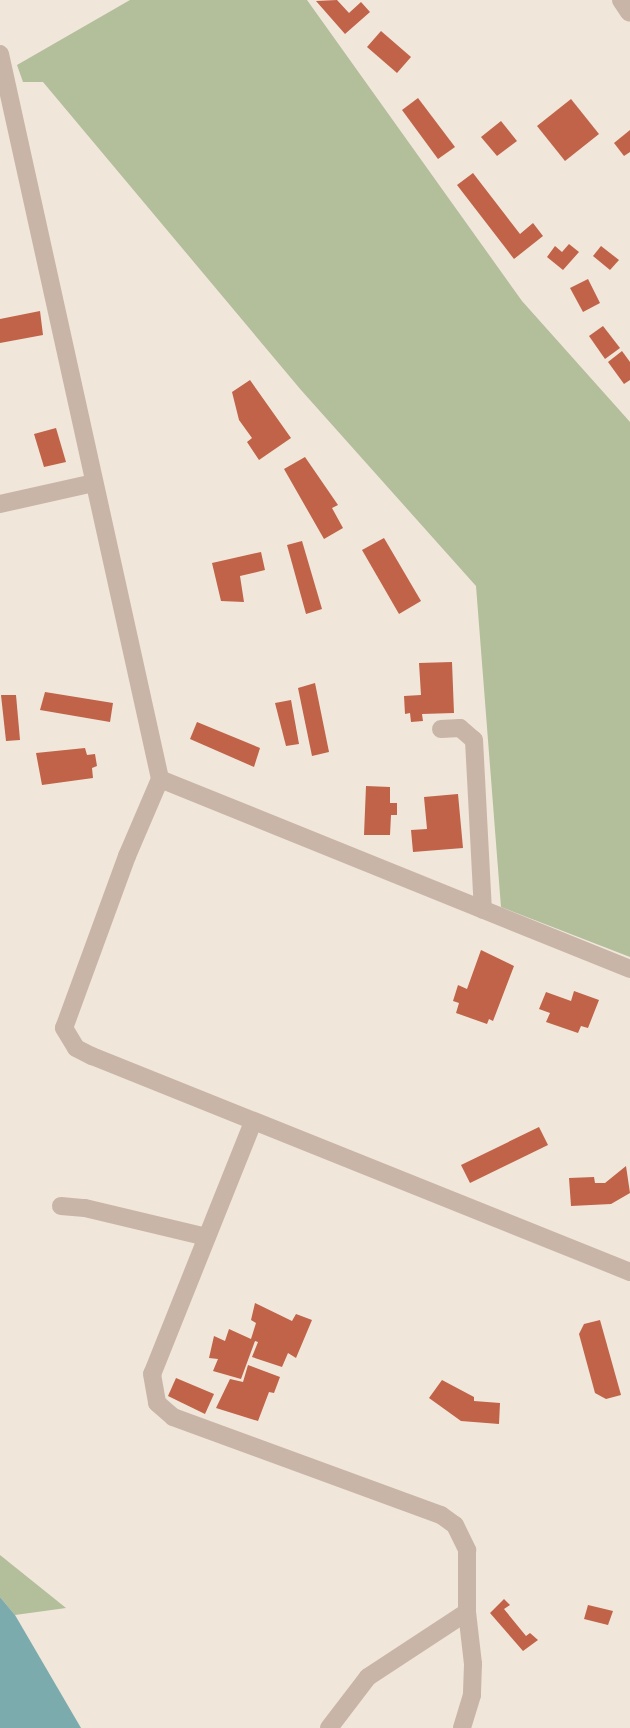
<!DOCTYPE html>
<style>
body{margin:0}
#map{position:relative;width:630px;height:1728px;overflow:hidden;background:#f0e6da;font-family:"Golos Text",sans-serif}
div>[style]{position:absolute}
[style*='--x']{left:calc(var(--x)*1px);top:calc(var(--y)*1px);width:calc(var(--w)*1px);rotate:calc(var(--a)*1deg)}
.green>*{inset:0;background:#b3be9b}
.water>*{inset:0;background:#7babac}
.building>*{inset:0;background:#c06348}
.minor>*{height:18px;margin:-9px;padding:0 9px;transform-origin:9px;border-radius:9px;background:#c8b5a7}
.tertiary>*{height:20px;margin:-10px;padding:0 10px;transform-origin:10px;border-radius:10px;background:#c8b5a7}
span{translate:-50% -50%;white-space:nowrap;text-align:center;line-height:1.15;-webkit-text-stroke:8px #f8f0e6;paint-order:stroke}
</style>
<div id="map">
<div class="green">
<div style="clip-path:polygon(130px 0,307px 0,522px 301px,630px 422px,630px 957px,501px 907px,476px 586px,301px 390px,43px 82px,23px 82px,17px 65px)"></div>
<div style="clip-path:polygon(0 1555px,66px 1608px,15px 1615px,0 1597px)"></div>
</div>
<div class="water">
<div style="clip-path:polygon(0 1597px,15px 1615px,81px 1728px,0 1728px)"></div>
</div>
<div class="building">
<div style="clip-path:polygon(337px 0,349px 13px,361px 2px,370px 12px,345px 34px,316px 1px)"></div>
<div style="clip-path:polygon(381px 31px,411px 57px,397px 73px,367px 47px)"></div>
<div style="clip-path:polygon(418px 98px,455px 147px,438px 159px,402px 110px)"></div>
<div style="clip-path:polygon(571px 99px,599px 134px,565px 161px,537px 126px)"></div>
<div style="clip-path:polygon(501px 121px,517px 141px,497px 156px,481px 137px)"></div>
<div style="clip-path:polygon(630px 130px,630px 152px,624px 156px,614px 143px)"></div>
<div style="clip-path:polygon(473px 173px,520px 234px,533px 223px,543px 236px,514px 259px,457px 185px)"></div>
<div style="clip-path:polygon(569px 244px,579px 252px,563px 270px,547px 257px,555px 246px,562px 252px)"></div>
<div style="clip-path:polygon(601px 246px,619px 260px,610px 270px,593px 256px)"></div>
<div style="clip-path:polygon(588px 279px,600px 303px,583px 312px,570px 288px)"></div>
<div style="clip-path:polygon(40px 311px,43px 335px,0 343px,0 319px)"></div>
<div style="clip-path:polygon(603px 326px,620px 348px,605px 359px,589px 336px)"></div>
<div style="clip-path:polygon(622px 351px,630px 362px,630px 380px,624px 384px,608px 362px)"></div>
<div style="clip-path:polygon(250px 380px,291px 438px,259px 460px,247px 442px,252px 438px,239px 420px,232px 392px)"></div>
<div style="clip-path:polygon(56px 428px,66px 462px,44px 467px,34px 434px)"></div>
<div style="clip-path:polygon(305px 457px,338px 505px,332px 508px,343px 528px,324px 539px,284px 469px)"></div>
<div style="clip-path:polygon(384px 538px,421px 601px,399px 614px,362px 550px)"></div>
<div style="clip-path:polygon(302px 541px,322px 609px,306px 614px,287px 545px)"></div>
<div style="clip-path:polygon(261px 552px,265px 570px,240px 576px,244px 602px,221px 601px,212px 563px)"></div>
<div style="clip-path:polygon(452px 662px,454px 713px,422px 714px,423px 721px,411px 722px,410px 713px,405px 714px,404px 696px,421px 695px,419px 663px)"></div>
<div style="clip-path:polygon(315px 683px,329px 752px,312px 756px,298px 688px)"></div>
<div style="clip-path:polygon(45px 692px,113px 703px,110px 722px,40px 710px)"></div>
<div style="clip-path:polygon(1px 695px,16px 695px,20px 740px,6px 741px)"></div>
<div style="clip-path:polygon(291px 700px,299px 744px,286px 746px,275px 703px)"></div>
<div style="clip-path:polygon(197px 722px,260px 748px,254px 767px,190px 739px)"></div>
<div style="clip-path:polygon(85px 748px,87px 755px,95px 754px,97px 766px,92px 768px,93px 778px,42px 785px,36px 753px)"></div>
<div style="clip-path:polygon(366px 786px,390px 787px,390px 803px,397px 803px,397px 815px,391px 815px,390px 835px,364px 835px)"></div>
<div style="clip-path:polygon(458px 794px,463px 848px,413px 852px,411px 830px,427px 829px,424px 797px)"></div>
<div style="clip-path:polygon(481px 950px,514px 966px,493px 1021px,489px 1019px,487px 1024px,456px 1013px,459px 1003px,453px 1001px,458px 985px,467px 989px)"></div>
<div style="clip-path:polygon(574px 991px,599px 1000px,588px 1028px,581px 1026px,578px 1033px,546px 1022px,550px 1013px,539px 1009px,546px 992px,571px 1001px)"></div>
<div style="clip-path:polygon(539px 1127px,548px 1145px,470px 1183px,461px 1165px)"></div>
<div style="clip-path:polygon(626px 1166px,630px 1193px,611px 1204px,571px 1206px,569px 1178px,594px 1177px,595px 1183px,605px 1183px)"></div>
<div style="clip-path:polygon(255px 1303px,292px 1321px,296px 1314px,312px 1320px,296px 1358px,288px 1353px,282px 1367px,252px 1357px,258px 1342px,255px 1341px,241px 1379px,213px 1371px,218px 1359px,209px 1358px,214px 1336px,225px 1341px,229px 1329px,251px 1339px,256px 1323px,251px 1320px)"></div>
<div style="clip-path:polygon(600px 1320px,621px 1395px,606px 1399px,595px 1393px,579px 1334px,584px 1324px)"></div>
<div style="clip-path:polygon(248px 1365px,280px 1377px,274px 1393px,269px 1392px,258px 1421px,216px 1408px,230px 1379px,243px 1382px)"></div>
<div style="clip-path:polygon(176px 1378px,214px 1394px,205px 1414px,168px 1396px)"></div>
<div style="clip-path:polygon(442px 1380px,474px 1397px,474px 1401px,500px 1403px,499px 1424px,461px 1421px,429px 1398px)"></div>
<div style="clip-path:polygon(504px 1599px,510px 1605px,504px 1609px,526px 1636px,530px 1633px,538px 1640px,523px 1651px,490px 1613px)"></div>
<div style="clip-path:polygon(588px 1605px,613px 1611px,608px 1625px,584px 1619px)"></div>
</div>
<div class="minor">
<div style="--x:0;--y:54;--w:742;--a:77.55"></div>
<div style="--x:0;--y:504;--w:96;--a:-12.6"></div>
<div style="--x:441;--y:729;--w:19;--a:-3"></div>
<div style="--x:460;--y:728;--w:18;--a:41"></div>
<div style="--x:474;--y:740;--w:170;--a:87"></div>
<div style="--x:630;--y:969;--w:507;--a:-157.99"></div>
<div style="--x:160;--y:779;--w:84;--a:113.2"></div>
<div style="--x:127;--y:856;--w:183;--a:110.1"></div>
<div style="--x:64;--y:1028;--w:23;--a:59"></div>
<div style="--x:76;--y:1048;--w:18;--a:27"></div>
<div style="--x:92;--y:1056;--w:580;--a:21.87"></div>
<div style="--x:253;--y:1122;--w:271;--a:111.8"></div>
<div style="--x:152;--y:1374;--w:29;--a:80"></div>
<div style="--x:157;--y:1403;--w:21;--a:41"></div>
<div style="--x:173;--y:1417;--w:285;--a:20.1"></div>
<div style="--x:441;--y:1515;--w:17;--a:36"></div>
<div style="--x:455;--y:1525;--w:28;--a:64"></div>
<div style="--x:467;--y:1550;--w:62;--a:90"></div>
<div style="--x:467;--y:1612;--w:52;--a:83.4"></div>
<div style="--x:473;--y:1664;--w:31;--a:92"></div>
<div style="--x:472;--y:1695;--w:34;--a:107"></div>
<div style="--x:61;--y:1206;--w:24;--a:5"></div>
<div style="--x:85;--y:1208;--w:125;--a:13.4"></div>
<div style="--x:329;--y:1728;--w:64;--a:-52.6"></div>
<div style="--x:368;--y:1677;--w:118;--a:-33.3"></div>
</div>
<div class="tertiary">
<div style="--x:622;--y:0;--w:14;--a:56"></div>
</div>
</div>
